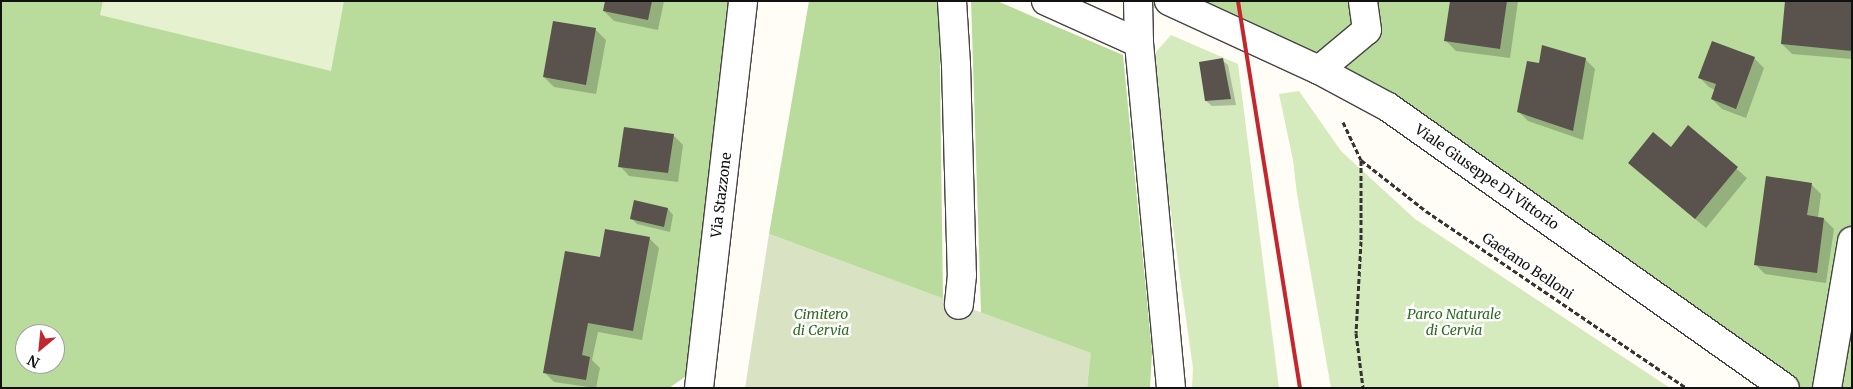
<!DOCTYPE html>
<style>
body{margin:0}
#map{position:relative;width:1853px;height:389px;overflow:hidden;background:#fffdf5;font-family:Merriweather,serif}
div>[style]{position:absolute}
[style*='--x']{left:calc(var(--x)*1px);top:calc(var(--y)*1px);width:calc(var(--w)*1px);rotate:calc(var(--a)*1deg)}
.green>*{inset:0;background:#d5ebbd}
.forest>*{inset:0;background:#b9dc9c}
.cemetery>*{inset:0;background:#d9e3c4}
.pitch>*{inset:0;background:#e6f2cf}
.shadow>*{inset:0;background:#0003}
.building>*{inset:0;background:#5a524d}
.path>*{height:3px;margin-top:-1.5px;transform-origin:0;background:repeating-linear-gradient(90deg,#333 0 5px,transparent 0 7.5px)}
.roads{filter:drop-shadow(1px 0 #444) drop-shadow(-1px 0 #444) drop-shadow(0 1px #444) drop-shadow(0 -1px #444)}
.minor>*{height:28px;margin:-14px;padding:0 14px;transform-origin:14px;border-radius:14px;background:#fff}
.rail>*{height:4px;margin:-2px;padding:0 2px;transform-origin:2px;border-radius:2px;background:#c4262e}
span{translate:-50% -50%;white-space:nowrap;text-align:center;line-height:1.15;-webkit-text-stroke:5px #fff;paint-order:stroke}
.street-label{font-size:14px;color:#111}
.park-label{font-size:14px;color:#2f6b1f;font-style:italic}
.frame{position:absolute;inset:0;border:2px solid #111;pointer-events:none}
.north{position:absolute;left:15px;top:324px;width:50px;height:50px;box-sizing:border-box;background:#fff;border:1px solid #a0a0a0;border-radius:50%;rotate:208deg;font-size:14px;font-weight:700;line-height:20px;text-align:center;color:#111}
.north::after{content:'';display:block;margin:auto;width:18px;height:22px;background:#c4262e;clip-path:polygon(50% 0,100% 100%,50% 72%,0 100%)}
</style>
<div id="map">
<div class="green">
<div style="clip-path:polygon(1171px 35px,1238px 64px,1279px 388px,1192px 388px,1193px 368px,1157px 115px,1156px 52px)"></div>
<div style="clip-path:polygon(1299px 91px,1341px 151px,1415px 219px,1670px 388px,1331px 388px,1297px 194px,1293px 160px,1279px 94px)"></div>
</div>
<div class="forest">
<div style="clip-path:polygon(evenodd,1px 1px,736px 1px,701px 366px,669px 388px,1px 388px,1px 1px,25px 334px,55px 334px,55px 364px,25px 364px,25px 334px)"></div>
<div style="clip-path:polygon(809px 1px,939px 1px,943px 299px,769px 234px)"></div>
<div style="clip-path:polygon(971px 1px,997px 1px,1123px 55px,1152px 352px,1150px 388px,1087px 388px,1090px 353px,981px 313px)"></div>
<div style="clip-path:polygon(1136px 1px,1852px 1px,1852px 388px,1771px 388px,1319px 70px)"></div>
</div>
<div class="cemetery">
<div style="clip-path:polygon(769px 234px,1091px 353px,1087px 388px,745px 388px)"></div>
</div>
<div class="pitch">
<div style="clip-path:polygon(103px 1px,344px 1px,331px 71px,100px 15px)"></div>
</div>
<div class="shadow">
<div style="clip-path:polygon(606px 1px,664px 1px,658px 30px,614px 21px,604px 11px)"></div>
<div style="clip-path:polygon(1451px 1px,1518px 1px,1510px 58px,1456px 51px,1446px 41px)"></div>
<div style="clip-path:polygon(1852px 1px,1852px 59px,1792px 54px,1782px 44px)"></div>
<div style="clip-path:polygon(554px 22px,596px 30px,606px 40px,596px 94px,554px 87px,544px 77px)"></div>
<div style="clip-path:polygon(1754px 58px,1764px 68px,1746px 118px,1722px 109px,1712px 99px,1715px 90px,1709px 87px,1699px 77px)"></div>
<div style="clip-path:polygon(1585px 59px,1595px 69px,1583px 140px,1528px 121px,1518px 111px)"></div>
<div style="clip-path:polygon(1222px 60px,1228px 65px,1236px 105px,1212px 106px,1206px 101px)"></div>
<div style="clip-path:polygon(1689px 127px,1747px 178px,1706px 228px,1639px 172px,1671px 149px)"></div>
<div style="clip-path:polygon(673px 135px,683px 145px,678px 182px,629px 176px,620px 166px)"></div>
<div style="clip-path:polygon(1811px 184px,1821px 194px,1818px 218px,1824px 219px,1834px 229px,1826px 283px,1765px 274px,1755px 264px)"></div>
<div style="clip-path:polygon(635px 202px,668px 209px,673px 215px,670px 232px,637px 224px,631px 218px)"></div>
<div style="clip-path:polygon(649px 238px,659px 248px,642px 340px,598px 332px,592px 360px,600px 368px,596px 388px,554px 382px,544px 372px,601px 258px)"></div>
</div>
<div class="building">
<div style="clip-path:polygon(605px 1px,652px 1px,648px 20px,603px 11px)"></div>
<div style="clip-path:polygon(1450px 1px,1507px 1px,1500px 49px,1444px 41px)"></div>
<div style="clip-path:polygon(1785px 1px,1852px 1px,1852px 51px,1781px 44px)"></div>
<div style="clip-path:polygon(553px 21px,596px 28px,586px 85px,543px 77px)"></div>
<div style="clip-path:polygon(1712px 41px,1755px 57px,1736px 109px,1711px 99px,1716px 84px,1698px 78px)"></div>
<div style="clip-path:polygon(1542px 45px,1586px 58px,1573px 131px,1517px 112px,1527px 61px,1539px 63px)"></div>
<div style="clip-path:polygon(1223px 58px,1231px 99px,1205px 101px,1199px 62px)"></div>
<div style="clip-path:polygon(1688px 125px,1738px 167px,1695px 219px,1628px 163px,1653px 132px,1671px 147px)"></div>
<div style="clip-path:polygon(624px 127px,674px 134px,668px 173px,618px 167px)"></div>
<div style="clip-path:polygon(1766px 176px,1812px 183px,1807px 215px,1824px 218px,1817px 273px,1754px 265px)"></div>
<div style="clip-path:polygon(634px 200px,668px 208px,664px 227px,630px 219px)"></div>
<div style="clip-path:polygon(605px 229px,650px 237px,633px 331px,588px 323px,582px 355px,590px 357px,586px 380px,543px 373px,565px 251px,600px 257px)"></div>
</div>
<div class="path">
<div style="--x:1343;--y:122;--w:42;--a:64.7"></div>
<div style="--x:1361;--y:160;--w:81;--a:90"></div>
<div style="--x:1361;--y:241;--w:92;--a:93.1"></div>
<div style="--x:1356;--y:333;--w:55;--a:82.7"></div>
<div style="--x:1361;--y:160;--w:83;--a:38.1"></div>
<div style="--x:1426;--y:211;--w:315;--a:34.2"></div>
</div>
<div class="roads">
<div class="minor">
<div style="--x:952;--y:1;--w:64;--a:86.4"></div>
<div style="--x:956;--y:65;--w:210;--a:88.4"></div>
<div style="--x:962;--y:275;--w:30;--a:96"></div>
<div style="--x:1046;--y:1;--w:102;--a:24.3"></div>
<div style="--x:1138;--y:1;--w:42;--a:88.6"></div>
<div style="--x:1139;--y:43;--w:346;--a:84.7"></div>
<div style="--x:1169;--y:1;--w:165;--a:24.7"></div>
<div style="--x:1319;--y:70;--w:78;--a:28.2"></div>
<div style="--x:1388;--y:107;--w:486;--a:35.3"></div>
<div style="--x:1319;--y:70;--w:62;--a:-39.8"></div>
<div style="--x:1367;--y:30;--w:29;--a:-98"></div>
<div style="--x:699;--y:388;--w:389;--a:-83.5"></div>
<div style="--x:1827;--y:388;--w:149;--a:-80.3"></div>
</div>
</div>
<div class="rail">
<div style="--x:1238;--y:1;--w:392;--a:80.9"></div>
</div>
<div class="street-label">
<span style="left:1487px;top:177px;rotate:35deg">Viale Giuseppe Di Vittorio</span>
<span style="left:721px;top:195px;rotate:-83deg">Via Stazzone</span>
<span style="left:1528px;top:266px;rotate:34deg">Gaetano Belloni</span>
</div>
<div class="park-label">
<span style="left:821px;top:322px">Cimitero<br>di Cervia</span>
<span style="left:1454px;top:322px">Parco Naturale<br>di Cervia</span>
</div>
<div class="frame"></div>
<div class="north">N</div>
</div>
